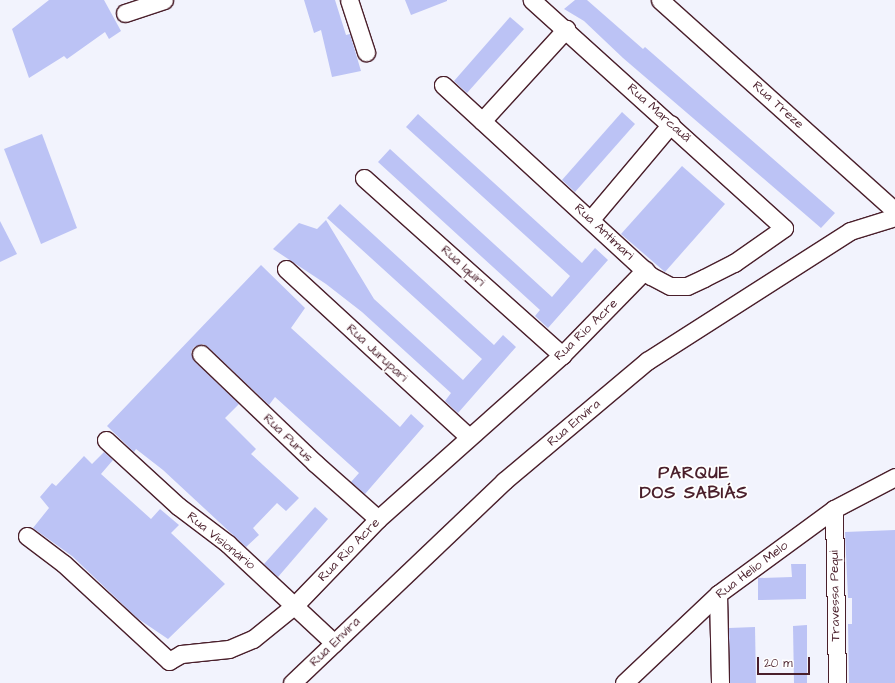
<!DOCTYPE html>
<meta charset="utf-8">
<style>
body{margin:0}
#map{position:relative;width:895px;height:683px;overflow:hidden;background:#f2f3fd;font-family:"Architects Daughter",sans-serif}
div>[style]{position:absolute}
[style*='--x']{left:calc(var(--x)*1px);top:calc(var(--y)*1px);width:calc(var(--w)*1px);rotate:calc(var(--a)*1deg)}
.building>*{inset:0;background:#bcc3f5}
.roads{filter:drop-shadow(1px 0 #4a1f2b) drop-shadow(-1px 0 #4a1f2b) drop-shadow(0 1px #4a1f2b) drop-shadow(0 -1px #4a1f2b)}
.minor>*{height:17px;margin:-8.5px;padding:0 8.5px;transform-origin:8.5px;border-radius:8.5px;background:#fff}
span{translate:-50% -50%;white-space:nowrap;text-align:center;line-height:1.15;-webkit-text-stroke:3.5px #fff;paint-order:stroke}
.street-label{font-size:13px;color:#4a1f2b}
.district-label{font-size:17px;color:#4a1f2b;font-weight:700;letter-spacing:1px}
.scale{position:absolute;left:757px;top:657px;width:53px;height:18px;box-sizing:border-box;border:2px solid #4a1f2b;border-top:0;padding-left:5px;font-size:12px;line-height:14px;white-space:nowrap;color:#4a1f2b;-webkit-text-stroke:3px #fff;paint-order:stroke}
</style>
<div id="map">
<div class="building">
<div style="clip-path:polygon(49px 0,104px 0,121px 31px,109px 39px,105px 32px,67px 59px,64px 56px,29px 78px,12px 29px)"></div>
<div style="clip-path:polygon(304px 0,335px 0,346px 35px,350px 34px,361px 71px,332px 77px,321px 30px,314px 33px)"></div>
<div style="clip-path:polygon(405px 0,447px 0,447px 1px,411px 15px)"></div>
<div style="clip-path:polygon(575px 0,587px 0,643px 49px,645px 47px,835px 213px,821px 228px,623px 58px,584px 21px,564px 9px)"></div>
<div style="clip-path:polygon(510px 17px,524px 29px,467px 93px,454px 81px)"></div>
<div style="clip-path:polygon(622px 112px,635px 124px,575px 192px,562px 180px)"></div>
<div style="clip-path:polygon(418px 114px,582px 263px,595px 248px,608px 260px,548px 328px,535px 316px,540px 310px,378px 162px,390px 149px,552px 297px,570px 276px,406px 127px)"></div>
<div style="clip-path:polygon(42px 134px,77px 228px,41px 244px,4px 149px)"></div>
<div style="clip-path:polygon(682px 166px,725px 204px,665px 272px,621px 234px)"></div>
<div style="clip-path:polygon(340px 204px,494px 345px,503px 335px,516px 347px,458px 413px,445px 401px,451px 393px,362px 312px,326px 284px,273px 249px,299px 223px,317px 229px,326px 220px,374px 299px,463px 380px,482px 359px,327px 218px)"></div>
<div style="clip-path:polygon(0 221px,17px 254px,0 262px)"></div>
<div style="clip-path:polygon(261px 265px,305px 308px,291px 328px,400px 427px,411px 414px,424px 426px,365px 494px,351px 482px,359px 473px,275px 397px,269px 405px,208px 347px,203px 344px,194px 347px,191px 352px,194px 361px,239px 404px,225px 418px,256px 449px,251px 454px,299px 498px,286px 511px,277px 503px,253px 528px,259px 535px,246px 547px,163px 470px,136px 449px,134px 452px,107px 426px)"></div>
<div style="clip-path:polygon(104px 452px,113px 460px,101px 474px,151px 519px,160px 509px,179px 525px,171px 533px,225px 584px,168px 639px,137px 618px,72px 556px,33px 528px,49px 508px,40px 497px,52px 483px,56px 486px,84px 456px,92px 464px)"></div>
<div style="clip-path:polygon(315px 507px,328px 519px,278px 577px,264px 564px)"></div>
<div style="clip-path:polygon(895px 530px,895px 683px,849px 683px,848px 624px,852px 624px,852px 598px,848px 598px,845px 532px)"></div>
<div style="clip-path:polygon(791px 564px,806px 564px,806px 599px,758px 600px,758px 578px,792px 577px)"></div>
<div style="clip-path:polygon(807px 625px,807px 683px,794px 683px,793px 626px)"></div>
<div style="clip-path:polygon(755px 627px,756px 683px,730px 683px,729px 628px)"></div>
</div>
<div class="roads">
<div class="minor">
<div style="--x:349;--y:0;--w:55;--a:71.9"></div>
<div style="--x:660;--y:0;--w:316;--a:41.9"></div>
<div style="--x:125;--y:13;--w:41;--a:-18.4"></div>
<div style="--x:443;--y:85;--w:282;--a:42.6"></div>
<div style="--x:651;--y:276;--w:21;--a:28"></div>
<div style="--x:670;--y:286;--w:17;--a:0"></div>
<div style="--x:687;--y:286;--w:19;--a:-25"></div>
<div style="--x:704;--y:278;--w:34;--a:-27"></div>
<div style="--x:734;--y:263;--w:61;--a:-35"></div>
<div style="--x:784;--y:228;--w:340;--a:-137.9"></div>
<div style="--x:482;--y:121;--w:125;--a:-47.6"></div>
<div style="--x:364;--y:178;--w:266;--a:41.8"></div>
<div style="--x:591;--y:219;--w:124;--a:-49.9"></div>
<div style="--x:286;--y:269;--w:248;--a:42.6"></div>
<div style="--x:201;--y:354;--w:158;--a:43.7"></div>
<div style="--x:315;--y:463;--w:84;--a:41.6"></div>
<div style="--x:106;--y:440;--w:98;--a:42.5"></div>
<div style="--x:178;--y:506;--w:63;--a:37.2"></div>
<div style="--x:228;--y:544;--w:145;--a:43"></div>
<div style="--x:834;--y:509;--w:174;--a:89"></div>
<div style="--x:27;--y:536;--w:46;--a:37.1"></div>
<div style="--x:64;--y:564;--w:143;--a:42.7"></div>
<div style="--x:169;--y:661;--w:14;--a:-30"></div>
<div style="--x:181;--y:654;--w:48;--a:-5.9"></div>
<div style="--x:229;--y:649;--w:26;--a:-23"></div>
<div style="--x:253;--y:639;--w:54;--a:-39"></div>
<div style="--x:295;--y:605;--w:120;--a:-46"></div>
<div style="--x:378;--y:519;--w:246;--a:-41.7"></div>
<div style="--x:562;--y:355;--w:119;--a:-45.7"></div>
<div style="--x:718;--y:594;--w:89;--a:88.7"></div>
<div style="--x:292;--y:683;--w:293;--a:-43.6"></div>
<div style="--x:504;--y:481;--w:187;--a:-40"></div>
<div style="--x:647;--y:361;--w:241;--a:-32.6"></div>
<div style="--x:850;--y:231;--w:47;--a:-17.3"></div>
<div style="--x:624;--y:683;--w:129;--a:-43.4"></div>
<div style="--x:718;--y:594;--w:144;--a:-36.2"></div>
<div style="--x:834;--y:509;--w:69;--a:-27.7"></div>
</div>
</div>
<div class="street-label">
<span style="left:778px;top:105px;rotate:42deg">Rua Treze</span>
<span style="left:659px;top:113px;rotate:42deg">Rua Marcauã</span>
<span style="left:604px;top:232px;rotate:43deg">Rua Antimari</span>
<span style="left:463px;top:266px;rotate:42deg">Rua Iquiri</span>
<span style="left:586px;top:330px;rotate:-44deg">Rua Rio Acre</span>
<span style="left:377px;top:353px;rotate:43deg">Rua Jurupari</span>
<span style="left:574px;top:423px;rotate:-40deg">Rua Envira</span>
<span style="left:288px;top:438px;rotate:44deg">Rua Purus</span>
<span style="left:221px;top:541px;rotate:39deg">Rua Visionário</span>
<span style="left:349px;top:550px;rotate:-46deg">Rua Rio Acre</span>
<span style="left:752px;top:570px;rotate:-37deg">Rua Helio Melo</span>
<span style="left:835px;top:596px;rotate:-91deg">Travessa Pequi</span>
<span style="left:335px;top:642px;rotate:-44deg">Rua Envira</span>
</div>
<div class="district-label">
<span style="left:694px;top:484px">PARQUE<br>DOS SABIÁS</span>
</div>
<div class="scale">20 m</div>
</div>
